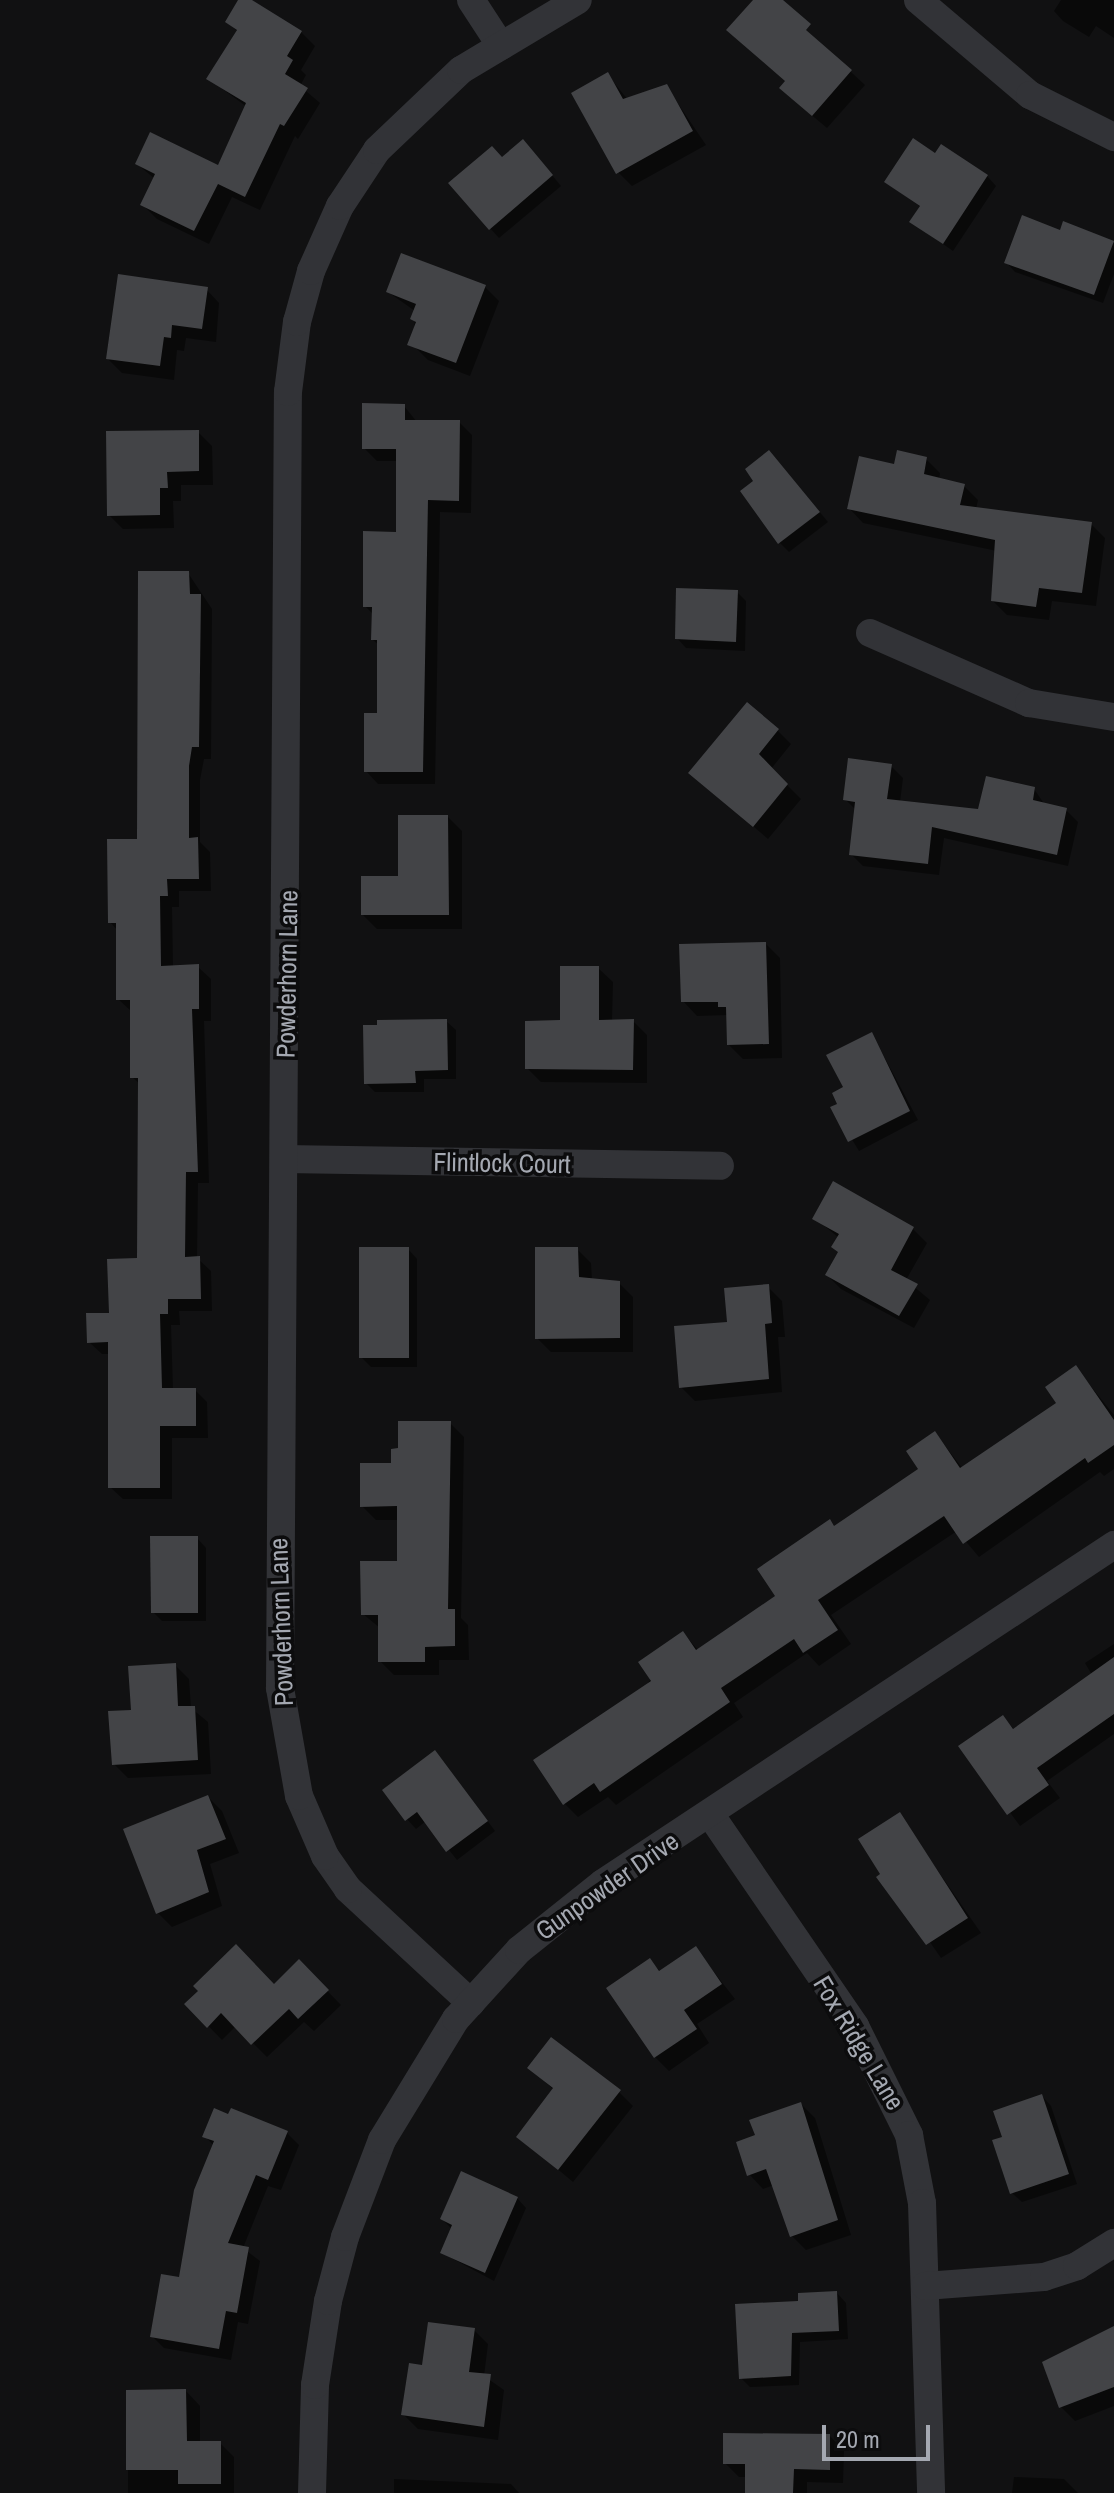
<!DOCTYPE html>
<style>
body{margin:0}
#map{position:relative;width:1114px;height:2493px;overflow:hidden;background:#111112;font-family:"Archivo Narrow",sans-serif}
div>[style]{position:absolute}
[style*='--x']{left:calc(var(--x)*1px);top:calc(var(--y)*1px);width:calc(var(--w)*1px);rotate:calc(var(--a)*1deg)}
.shadow>*{inset:0;background:#0007}
.building>*{inset:0;background:#434447}
.minor>*{height:28px;margin:-14px;padding:0 14px;transform-origin:14px;border-radius:14px;background:#323337}
span{translate:-50% -50%;white-space:nowrap;text-align:center;line-height:1.15;-webkit-text-stroke:7px #0c0c0d;paint-order:stroke}
.street-label{font-size:26px;color:#a4a8b1}
.scale{position:absolute;left:822px;top:2425px;width:108px;height:36px;box-sizing:border-box;border:4px solid #a4a8b1;border-top:0;padding-left:10px;font-size:24px;line-height:28px;white-space:nowrap;color:#a4a8b1;-webkit-text-stroke:6px #0c0c0d;paint-order:stroke}
</style>
<div id="map">
<div class="shadow">
<div style="clip-path:polygon(756px 0,773px 0,865px 85px,827px 128px,796px 102px)"></div>
<div style="clip-path:polygon(1061px 0,1114px 0,1114px 38px,1096px 26px,1089px 37px,1063px 21px,1054px 11px)"></div>
<div style="clip-path:polygon(227px 22px,301px 32px,315px 46px,301px 70px,306px 75px,300px 86px,320px 103px,298px 139px,295px 136px,260px 210px,232px 197px,209px 244px,157px 219px,143px 205px,155px 179px,137px 164px,219px 167px,247px 107px,209px 79px,238px 32px)"></div>
<div style="clip-path:polygon(608px 75px,628px 100px,666px 86px,706px 145px,632px 186px,618px 172px)"></div>
<div style="clip-path:polygon(532px 151px,561px 186px,499px 238px,490px 228px,503px 159px)"></div>
<div style="clip-path:polygon(936px 156px,987px 176px,996px 186px,953px 251px,912px 222px,922px 208px,886px 182px)"></div>
<div style="clip-path:polygon(1114px 243px,1114px 274px,1103px 303px,1015px 272px,1006px 262px)"></div>
<div style="clip-path:polygon(485px 287px,499px 301px,470px 376px,428px 360px,414px 346px,415px 311px,388px 292px)"></div>
<div style="clip-path:polygon(205px 288px,219px 303px,216px 342px,186px 338px,184px 351px,177px 350px,174px 380px,122px 373px,108px 359px)"></div>
<div style="clip-path:polygon(404px 406px,417px 422px,459px 422px,472px 435px,471px 513px,440px 512px,435px 784px,378px 784px,366px 771px,379px 715px,379px 645px,373px 640px,374px 615px,365px 606px,398px 534px,398px 461px,377px 461px,364px 448px)"></div>
<div style="clip-path:polygon(198px 432px,212px 446px,213px 485px,181px 485px,181px 501px,173px 501px,174px 528px,123px 529px,109px 515px)"></div>
<div style="clip-path:polygon(926px 459px,940px 473px,939px 480px,964px 486px,978px 500px,976px 509px,1091px 524px,1105px 538px,1096px 606px,1052px 601px,1049px 620px,1007px 615px,993px 601px,997px 551px,863px 523px,849px 508px)"></div>
<div style="clip-path:polygon(778px 462px,828px 522px,789px 552px,780px 543px)"></div>
<div style="clip-path:polygon(188px 573px,212px 609px,211px 759px,204px 759px,200px 780px,200px 842px,210px 852px,211px 891px,179px 891px,179px 907px,172px 907px,173px 967px,198px 967px,211px 979px,211px 1021px,204px 1021px,209px 1183px,198px 1183px,197px 1258px,211px 1271px,212px 1311px,179px 1311px,180px 1325px,171px 1325px,173px 1390px,195px 1390px,207px 1402px,208px 1438px,172px 1438px,172px 1499px,123px 1499px,110px 1487px,110px 1354px,102px 1354px,89px 1342px,111px 1315px,139px 1260px,140px 1084px,132px 1077px,131px 1011px,118px 999px,118px 931px,110px 922px,139px 841px)"></div>
<div style="clip-path:polygon(737px 592px,746px 601px,745px 651px,686px 648px,677px 638px)"></div>
<div style="clip-path:polygon(777px 730px,791px 744px,771px 769px,801px 799px,768px 839px,691px 773px)"></div>
<div style="clip-path:polygon(891px 766px,903px 778px,900px 802px,980px 811px,1034px 789px,1045px 805px,1066px 810px,1078px 822px,1068px 866px,944px 838px,939px 875px,863px 866px,851px 854px,856px 810px,846px 800px)"></div>
<div style="clip-path:polygon(448px 817px,462px 831px,462px 929px,377px 929px,363px 915px,400px 878px)"></div>
<div style="clip-path:polygon(766px 944px,780px 958px,782px 1058px,743px 1059px,729px 1045px,728px 1015px,697px 1016px,683px 1001px)"></div>
<div style="clip-path:polygon(598px 968px,613px 982px,612px 1021px,633px 1021px,647px 1035px,647px 1083px,541px 1082px,527px 1068px)"></div>
<div style="clip-path:polygon(446px 1021px,456px 1030px,456px 1079px,424px 1079px,424px 1092px,375px 1092px,366px 1083px)"></div>
<div style="clip-path:polygon(872px 1034px,918px 1120px,859px 1151px,833px 1108px,840px 1104px)"></div>
<div style="clip-path:polygon(815px 1218px,913px 1229px,927px 1243px,906px 1280px,930px 1300px,914px 1328px,841px 1289px,827px 1275px,840px 1253px,839px 1238px)"></div>
<div style="clip-path:polygon(408px 1249px,417px 1259px,417px 1367px,371px 1367px,361px 1357px)"></div>
<div style="clip-path:polygon(577px 1249px,591px 1263px,592px 1280px,619px 1283px,633px 1297px,633px 1352px,551px 1352px,537px 1338px)"></div>
<div style="clip-path:polygon(768px 1287px,782px 1301px,785px 1337px,778px 1337px,782px 1392px,695px 1401px,681px 1387px,729px 1324px)"></div>
<div style="clip-path:polygon(1076px 1368px,1114px 1415px,1114px 1469px,1104px 1476px,1100px 1472px,979px 1557px,957px 1531px,831px 1615px,851px 1644px,819px 1666px,807px 1653px,734px 1703px,743px 1717px,616px 1805px,608px 1797px,578px 1817px,564px 1803px,683px 1633px,699px 1651px,778px 1597px,835px 1528px,920px 1470px,935px 1433px,963px 1469px,1058px 1403px)"></div>
<div style="clip-path:polygon(450px 1423px,464px 1437px,461px 1618px,468px 1625px,469px 1660px,439px 1660px,439px 1675px,394px 1675px,380px 1661px,380px 1628px,363px 1614px,399px 1563px,399px 1520px,376px 1520px,362px 1506px,393px 1465px)"></div>
<div style="clip-path:polygon(197px 1538px,206px 1548px,206px 1621px,162px 1621px,153px 1612px)"></div>
<div style="clip-path:polygon(1114px 1644px,1114px 1734px,1047px 1781px,1060px 1798px,1020px 1826px,961px 1746px,1002px 1717px,1015px 1730px,1092px 1675px,1085px 1663px)"></div>
<div style="clip-path:polygon(175px 1665px,189px 1679px,191px 1708px,208px 1722px,211px 1774px,128px 1778px,114px 1764px,133px 1712px)"></div>
<div style="clip-path:polygon(444px 1762px,495px 1831px,457px 1860px,426px 1821px,416px 1829px,407px 1819px)"></div>
<div style="clip-path:polygon(208px 1797px,222px 1811px,239px 1853px,210px 1864px,222px 1906px,172px 1927px,158px 1913px)"></div>
<div style="clip-path:polygon(899px 1815px,981px 1933px,941px 1958px,883px 1874px)"></div>
<div style="clip-path:polygon(696px 1949px,735px 1999px,697px 2024px,709px 2043px,669px 2071px,655px 2057px,650px 1961px,661px 1972px)"></div>
<div style="clip-path:polygon(299px 1962px,341px 2005px,314px 2031px,304px 2022px,267px 2057px,236px 2026px,222px 2040px,187px 2004px,274px 1986px)"></div>
<div style="clip-path:polygon(530px 2068px,619px 2092px,633px 2106px,573px 2182px,518px 2136px,554px 2090px)"></div>
<div style="clip-path:polygon(1042px 2096px,1051px 2106px,1077px 2184px,1022px 2202px,1012px 2193px,1005px 2138px)"></div>
<div style="clip-path:polygon(801px 2104px,815px 2118px,851px 2235px,806px 2250px,792px 2236px,774px 2185px,763px 2189px,749px 2174px,757px 2137px)"></div>
<div style="clip-path:polygon(287px 2133px,299px 2145px,281px 2190px,268px 2186px,243px 2248px,260px 2261px,248px 2324px,238px 2322px,231px 2360px,164px 2348px,152px 2336px,181px 2280px,214px 2146px,205px 2136px)"></div>
<div style="clip-path:polygon(517px 2198px,526px 2208px,494px 2281px,442px 2253px,452px 2229px,442px 2219px)"></div>
<div style="clip-path:polygon(837px 2293px,846px 2303px,848px 2339px,800px 2342px,799px 2385px,750px 2387px,741px 2378px,800px 2303px)"></div>
<div style="clip-path:polygon(1114px 2329px,1114px 2406px,1075px 2421px,1061px 2407px)"></div>
<div style="clip-path:polygon(474px 2330px,488px 2344px,484px 2376px,504px 2390px,498px 2440px,418px 2429px,404px 2415px,424px 2367px)"></div>
<div style="clip-path:polygon(186px 2391px,200px 2406px,200px 2443px,220px 2443px,234px 2457px,234px 2493px,128px 2493px,128px 2392px)"></div>
<div style="clip-path:polygon(830px 2436px,844px 2451px,843px 2483px,807px 2482px,807px 2493px,747px 2493px,747px 2477px,739px 2477px,725px 2463px)"></div>
<div style="clip-path:polygon(1014px 2477px,1064px 2479px,1078px 2493px,1012px 2493px)"></div>
<div style="clip-path:polygon(394px 2479px,511px 2484px,519px 2493px,394px 2493px)"></div>
</div>
<div class="building">
<div style="clip-path:polygon(238px 0,252px 0,302px 31px,287px 56px,293px 60px,285px 74px,308px 88px,284px 126px,280px 124px,245px 197px,218px 184px,194px 231px,140px 205px,155px 174px,135px 164px,150px 132px,218px 165px,246px 103px,206px 79px,237px 30px,225px 22px)"></div>
<div style="clip-path:polygon(753px 0,783px 0,811px 24px,806px 30px,852px 70px,812px 116px,779px 88px,785px 81px,726px 30px)"></div>
<div style="clip-path:polygon(608px 72px,623px 99px,667px 84px,693px 131px,616px 174px,571px 93px)"></div>
<div style="clip-path:polygon(913px 138px,935px 153px,941px 144px,988px 175px,943px 244px,909px 222px,920px 206px,884px 182px)"></div>
<div style="clip-path:polygon(523px 139px,553px 175px,489px 230px,448px 183px,492px 146px,502px 157px)"></div>
<div style="clip-path:polygon(1022px 215px,1060px 230px,1063px 221px,1114px 241px,1094px 295px,1004px 263px)"></div>
<div style="clip-path:polygon(401px 253px,486px 285px,456px 363px,407px 345px,416px 322px,410px 319px,416px 304px,386px 292px)"></div>
<div style="clip-path:polygon(118px 274px,208px 287px,202px 329px,172px 325px,171px 338px,164px 337px,160px 366px,106px 359px)"></div>
<div style="clip-path:polygon(362px 403px,405px 404px,405px 420px,460px 420px,459px 501px,428px 500px,423px 772px,364px 772px,364px 713px,377px 713px,377px 640px,371px 640px,372px 607px,363px 607px,363px 531px,396px 532px,396px 449px,362px 449px)"></div>
<div style="clip-path:polygon(199px 430px,199px 471px,167px 472px,168px 488px,160px 488px,160px 515px,107px 516px,106px 431px)"></div>
<div style="clip-path:polygon(769px 450px,820px 512px,778px 544px,740px 491px,753px 481px,745px 469px)"></div>
<div style="clip-path:polygon(897px 450px,927px 457px,924px 474px,965px 484px,960px 505px,1092px 522px,1082px 593px,1039px 588px,1036px 607px,991px 601px,995px 540px,847px 509px,859px 456px,894px 464px)"></div>
<div style="clip-path:polygon(138px 571px,189px 571px,190px 594px,201px 594px,199px 747px,192px 747px,189px 766px,189px 838px,198px 837px,199px 879px,167px 879px,168px 896px,160px 896px,161px 966px,199px 964px,199px 1009px,192px 1009px,198px 1172px,186px 1172px,185px 1257px,200px 1256px,201px 1299px,168px 1299px,168px 1314px,160px 1314px,162px 1388px,196px 1388px,196px 1426px,160px 1426px,160px 1488px,108px 1488px,108px 1342px,87px 1343px,86px 1313px,109px 1313px,107px 1259px,137px 1258px,138px 1078px,130px 1078px,130px 1000px,116px 1000px,116px 923px,108px 923px,107px 839px,137px 839px)"></div>
<div style="clip-path:polygon(676px 588px,738px 590px,736px 642px,675px 639px)"></div>
<div style="clip-path:polygon(747px 702px,779px 729px,759px 754px,788px 784px,753px 827px,688px 773px)"></div>
<div style="clip-path:polygon(848px 758px,892px 764px,887px 799px,978px 809px,986px 776px,1035px 787px,1033px 800px,1067px 808px,1057px 855px,932px 827px,928px 864px,849px 855px,855px 802px,843px 800px)"></div>
<div style="clip-path:polygon(398px 815px,448px 815px,449px 915px,361px 915px,361px 876px,398px 876px)"></div>
<div style="clip-path:polygon(766px 942px,769px 1044px,727px 1045px,726px 1007px,718px 1007px,718px 1002px,681px 1002px,679px 944px)"></div>
<div style="clip-path:polygon(560px 966px,599px 966px,599px 1020px,634px 1019px,633px 1070px,525px 1069px,525px 1021px,560px 1020px)"></div>
<div style="clip-path:polygon(447px 1019px,448px 1070px,415px 1071px,416px 1083px,364px 1084px,363px 1025px,377px 1025px,377px 1020px)"></div>
<div style="clip-path:polygon(872px 1032px,910px 1111px,848px 1142px,830px 1107px,837px 1104px,832px 1093px,843px 1087px,826px 1055px)"></div>
<div style="clip-path:polygon(833px 1181px,914px 1227px,891px 1270px,918px 1284px,899px 1316px,825px 1275px,838px 1252px,831px 1247px,839px 1234px,812px 1219px)"></div>
<div style="clip-path:polygon(359px 1247px,409px 1247px,409px 1358px,359px 1358px)"></div>
<div style="clip-path:polygon(535px 1247px,578px 1247px,579px 1277px,620px 1281px,620px 1338px,535px 1339px)"></div>
<div style="clip-path:polygon(769px 1284px,772px 1323px,765px 1324px,769px 1379px,679px 1388px,674px 1326px,727px 1322px,724px 1288px)"></div>
<div style="clip-path:polygon(1076px 1365px,1114px 1420px,1114px 1445px,1088px 1463px,1085px 1458px,963px 1544px,944px 1516px,818px 1600px,838px 1630px,803px 1653px,794px 1639px,721px 1688px,730px 1702px,600px 1792px,594px 1783px,563px 1805px,533px 1760px,651px 1681px,638px 1662px,683px 1631px,696px 1650px,775px 1596px,757px 1569px,830px 1519px,834px 1526px,918px 1469px,906px 1451px,935px 1431px,960px 1468px,1056px 1403px,1045px 1387px)"></div>
<div style="clip-path:polygon(398px 1421px,451px 1421px,448px 1609px,455px 1609px,455px 1646px,425px 1647px,425px 1662px,378px 1662px,378px 1615px,361px 1615px,360px 1561px,397px 1561px,397px 1506px,360px 1507px,360px 1463px,391px 1463px,391px 1449px,398px 1448px)"></div>
<div style="clip-path:polygon(150px 1536px,198px 1536px,198px 1613px,151px 1613px)"></div>
<div style="clip-path:polygon(1114px 1657px,1114px 1714px,1037px 1768px,1049px 1785px,1007px 1815px,958px 1746px,1003px 1715px,1013px 1729px)"></div>
<div style="clip-path:polygon(176px 1663px,178px 1706px,195px 1706px,198px 1760px,112px 1765px,108px 1711px,131px 1710px,128px 1666px)"></div>
<div style="clip-path:polygon(435px 1750px,488px 1821px,446px 1852px,417px 1812px,405px 1821px,382px 1790px)"></div>
<div style="clip-path:polygon(208px 1795px,226px 1839px,197px 1850px,209px 1892px,156px 1914px,123px 1829px)"></div>
<div style="clip-path:polygon(900px 1812px,968px 1918px,926px 1945px,876px 1877px,880px 1874px,858px 1839px)"></div>
<div style="clip-path:polygon(236px 1944px,274px 1984px,299px 1959px,329px 1990px,298px 2019px,289px 2009px,251px 2045px,221px 2013px,207px 2028px,184px 2004px,198px 1991px,193px 1986px)"></div>
<div style="clip-path:polygon(696px 1946px,722px 1984px,684px 2010px,697px 2029px,654px 2058px,606px 1988px,650px 1958px,659px 1971px)"></div>
<div style="clip-path:polygon(551px 2037px,621px 2090px,558px 2170px,516px 2137px,553px 2088px,527px 2068px)"></div>
<div style="clip-path:polygon(1042px 2094px,1069px 2174px,1010px 2194px,992px 2140px,1002px 2137px,993px 2111px)"></div>
<div style="clip-path:polygon(801px 2102px,838px 2220px,790px 2237px,766px 2169px,747px 2176px,736px 2142px,755px 2135px,749px 2120px)"></div>
<div style="clip-path:polygon(214px 2108px,228px 2114px,231px 2108px,288px 2131px,268px 2180px,256px 2175px,228px 2243px,249px 2247px,237px 2313px,226px 2311px,219px 2349px,150px 2337px,161px 2274px,179px 2277px,194px 2190px,214px 2141px,202px 2137px)"></div>
<div style="clip-path:polygon(461px 2171px,518px 2197px,485px 2273px,440px 2253px,452px 2225px,440px 2219px)"></div>
<div style="clip-path:polygon(837px 2291px,839px 2331px,792px 2333px,791px 2376px,739px 2379px,735px 2304px,798px 2301px,798px 2293px)"></div>
<div style="clip-path:polygon(428px 2322px,475px 2328px,469px 2372px,491px 2374px,484px 2427px,401px 2415px,409px 2363px,422px 2365px)"></div>
<div style="clip-path:polygon(1114px 2326px,1114px 2387px,1059px 2408px,1042px 2362px)"></div>
<div style="clip-path:polygon(186px 2389px,187px 2441px,221px 2441px,221px 2484px,178px 2484px,178px 2470px,126px 2470px,126px 2390px)"></div>
<div style="clip-path:polygon(723px 2433px,830px 2434px,830px 2470px,794px 2469px,793px 2493px,745px 2493px,745px 2464px,723px 2464px)"></div>
</div>
<div class="minor">
<div style="--x:471;--y:0;--w:55;--a:56.9"></div>
<div style="--x:918;--y:0;--w:147;--a:40.3"></div>
<div style="--x:1030;--y:95;--w:94;--a:26.6"></div>
<div style="--x:870;--y:633;--w:174;--a:23.8"></div>
<div style="--x:1029;--y:703;--w:86;--a:9.4"></div>
<div style="--x:284;--y:1159;--w:436;--a:0.9"></div>
<div style="--x:710;--y:1814;--w:257;--a:55.6"></div>
<div style="--x:855;--y:2026;--w:122;--a:63.6"></div>
<div style="--x:909;--y:2135;--w:69;--a:79.2"></div>
<div style="--x:922;--y:2203;--w:290;--a:88.2"></div>
<div style="--x:471;--y:2003;--w:168;--a:-137.2"></div>
<div style="--x:348;--y:1889;--w:40;--a:-124.9"></div>
<div style="--x:325;--y:1856;--w:65;--a:-113.4"></div>
<div style="--x:299;--y:1796;--w:110;--a:-100"></div>
<div style="--x:280;--y:1688;--w:1296;--a:-89.65"></div>
<div style="--x:288;--y:392;--w:71;--a:-82.7"></div>
<div style="--x:297;--y:322;--w:53;--a:-74.6"></div>
<div style="--x:311;--y:271;--w:71;--a:-66"></div>
<div style="--x:340;--y:206;--w:67;--a:-56.5"></div>
<div style="--x:377;--y:150;--w:116;--a:-43.6"></div>
<div style="--x:461;--y:70;--w:136;--a:-30.9"></div>
<div style="--x:925;--y:2286;--w:119;--a:-4.3"></div>
<div style="--x:1044;--y:2277;--w:35;--a:-18"></div>
<div style="--x:1077;--y:2266;--w:44;--a:-31.9"></div>
<div style="--x:312;--y:2493;--w:108;--a:-88.4"></div>
<div style="--x:315;--y:2385;--w:85;--a:-81.2"></div>
<div style="--x:328;--y:2301;--w:66;--a:-75.1"></div>
<div style="--x:345;--y:2237;--w:104;--a:-69.1"></div>
<div style="--x:382;--y:2140;--w:142;--a:-58.6"></div>
<div style="--x:456;--y:2019;--w:93;--a:-47.6"></div>
<div style="--x:519;--y:1950;--w:107;--a:-38.6"></div>
<div style="--x:603;--y:1883;--w:613;--a:-33.48"></div>
</div>
<div class="street-label">
<span style="left:287px;top:974px;rotate:-89deg">Powderhorn Lane</span>
<span style="left:502px;top:1163px;rotate:1deg">Flintlock Court</span>
<span style="left:281px;top:1622px;rotate:-92deg">Powderhorn Lane</span>
<span style="left:607px;top:1886px;rotate:-35deg">Gunpowder Drive</span>
<span style="left:859px;top:2043px;rotate:59deg">Fox Ridge Lane</span>
</div>
<div class="scale">20 m</div>
</div>
